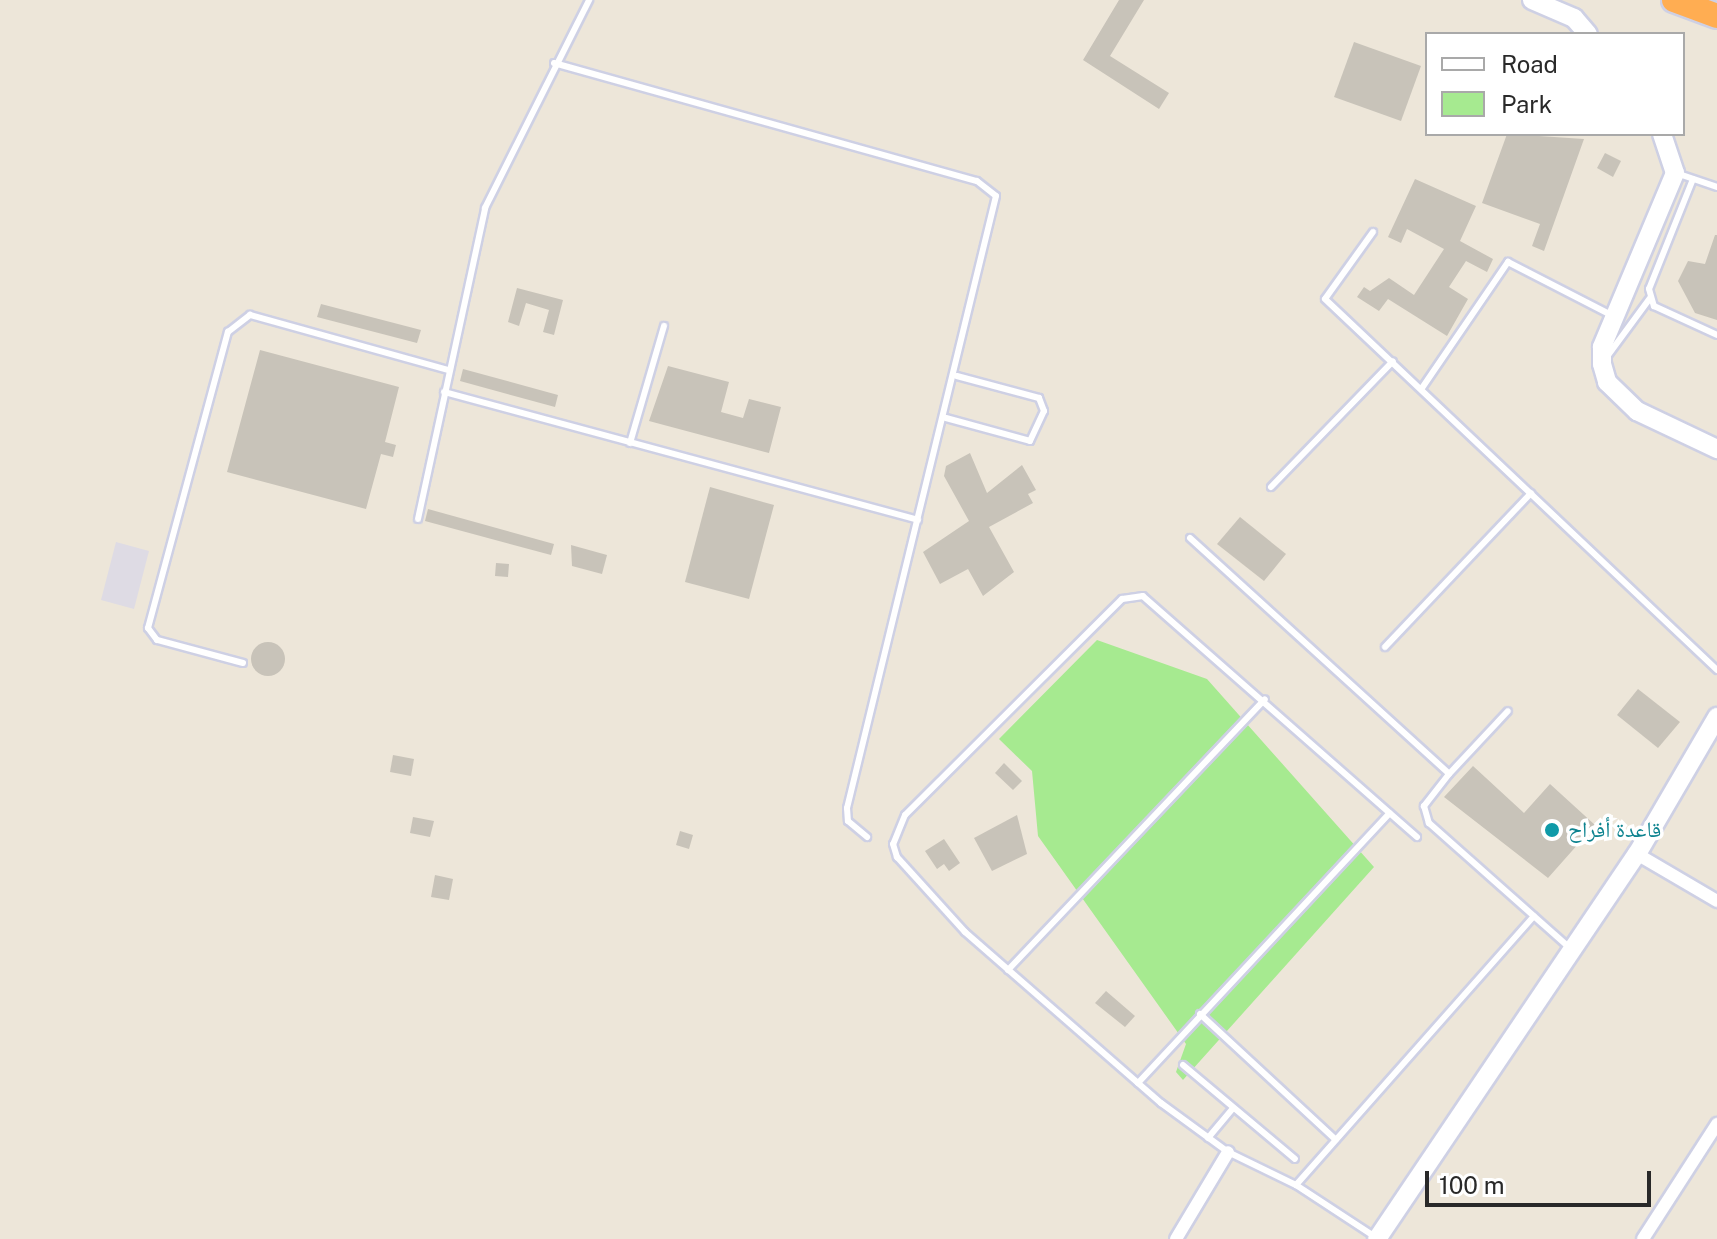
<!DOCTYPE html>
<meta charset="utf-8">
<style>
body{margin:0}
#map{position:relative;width:1717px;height:1239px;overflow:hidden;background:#ede6d9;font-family:"Public Sans","Noto Naskh Arabic",sans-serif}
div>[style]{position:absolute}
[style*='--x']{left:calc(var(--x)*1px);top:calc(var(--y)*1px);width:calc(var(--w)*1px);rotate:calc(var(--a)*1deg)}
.industrial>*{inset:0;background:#dedbe4}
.green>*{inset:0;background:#a6ea90}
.building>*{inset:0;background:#c8c3b9}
.round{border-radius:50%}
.roads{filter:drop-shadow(2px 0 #ced0e4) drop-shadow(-2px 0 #ced0e4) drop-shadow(0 2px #ced0e4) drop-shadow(0 -2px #ced0e4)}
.lane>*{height:6px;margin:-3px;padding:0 3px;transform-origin:3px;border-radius:3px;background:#fff}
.street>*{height:12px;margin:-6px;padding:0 6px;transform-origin:6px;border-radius:6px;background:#fff}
.secondary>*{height:18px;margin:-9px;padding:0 9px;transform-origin:9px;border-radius:9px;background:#fff}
.highway>*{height:24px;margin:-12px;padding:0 12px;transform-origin:12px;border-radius:12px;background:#ffad52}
.dots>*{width:22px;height:22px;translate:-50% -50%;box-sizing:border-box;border:4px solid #fff;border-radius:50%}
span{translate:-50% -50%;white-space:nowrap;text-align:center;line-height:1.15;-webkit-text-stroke:7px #fff;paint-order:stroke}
.culture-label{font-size:22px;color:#0d838f}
.left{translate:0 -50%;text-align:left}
.legend{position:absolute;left:1425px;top:32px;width:260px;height:104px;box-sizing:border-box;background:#fff;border:2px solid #a9a9a9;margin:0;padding:10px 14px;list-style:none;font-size:24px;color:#292929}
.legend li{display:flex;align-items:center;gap:16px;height:40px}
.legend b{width:40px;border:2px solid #a9a9a9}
.scale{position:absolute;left:1425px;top:1171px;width:226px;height:36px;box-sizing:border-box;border:4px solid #292929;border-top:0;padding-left:10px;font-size:24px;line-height:28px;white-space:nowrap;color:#292929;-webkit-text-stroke:6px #fff;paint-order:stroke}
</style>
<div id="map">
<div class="industrial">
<div style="clip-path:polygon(116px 542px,149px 551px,134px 609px,101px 600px)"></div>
</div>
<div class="green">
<div style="clip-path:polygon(1097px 640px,1207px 679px,1374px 867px,1183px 1080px,1176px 1072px,1186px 1044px,1038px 836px,1032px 771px,999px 739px)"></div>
</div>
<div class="building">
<div style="clip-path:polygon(1119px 0,1144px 0,1110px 56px,1169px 93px,1159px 109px,1083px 60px)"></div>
<div style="clip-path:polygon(1354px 42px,1421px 66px,1401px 121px,1334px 97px)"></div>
<div style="clip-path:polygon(1507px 134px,1584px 139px,1544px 251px,1532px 246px,1540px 224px,1482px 203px)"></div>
<div style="clip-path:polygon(1605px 153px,1621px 161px,1613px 177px,1597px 168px)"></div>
<div style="clip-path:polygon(1415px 179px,1476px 206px,1460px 241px,1493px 259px,1487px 272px,1466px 261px,1449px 287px,1468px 299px,1447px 336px,1388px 299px,1379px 311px,1357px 297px,1364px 287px,1370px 291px,1389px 278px,1414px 295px,1444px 249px,1407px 229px,1401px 243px,1388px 237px)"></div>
<div style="clip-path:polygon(1715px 235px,1717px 235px,1717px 320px,1695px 313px,1678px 281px,1688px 261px,1705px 264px)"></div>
<div style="clip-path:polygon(517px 288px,563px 300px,554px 335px,543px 332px,549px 310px,526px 303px,519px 326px,508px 322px)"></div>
<div style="clip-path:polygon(321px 304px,421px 330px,417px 343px,317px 317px)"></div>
<div style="clip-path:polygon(260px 350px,399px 387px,385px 442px,396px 445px,393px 457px,381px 454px,366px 509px,227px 472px)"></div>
<div style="clip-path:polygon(668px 366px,729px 382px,721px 412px,743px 418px,749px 399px,781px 407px,769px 453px,649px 421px)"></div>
<div style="clip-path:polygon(463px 369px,558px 395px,555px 407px,460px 381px)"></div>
<div style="clip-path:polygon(970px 453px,987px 493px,1022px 465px,1036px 490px,1028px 494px,1033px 503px,989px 527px,1014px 572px,983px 596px,968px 569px,940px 584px,923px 552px,969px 521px,944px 476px,946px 466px)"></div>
<div style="clip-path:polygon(710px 487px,774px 505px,749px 599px,685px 582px)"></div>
<div style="clip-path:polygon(428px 509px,554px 544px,551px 555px,425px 521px)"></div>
<div style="clip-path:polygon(1240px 517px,1286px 554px,1264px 581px,1217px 544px)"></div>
<div style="clip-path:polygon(571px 545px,607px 555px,602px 574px,572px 566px)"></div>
<div style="clip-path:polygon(496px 563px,509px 564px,508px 577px,495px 576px)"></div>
<div class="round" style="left:251px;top:642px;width:34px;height:34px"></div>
<div style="clip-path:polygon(1638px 689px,1680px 722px,1658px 748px,1617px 715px)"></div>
<div style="clip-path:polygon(393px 755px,414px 759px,411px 776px,390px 772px)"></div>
<div style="clip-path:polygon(1004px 763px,1022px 781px,1013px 790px,995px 773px)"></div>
<div style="clip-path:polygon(1473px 766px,1524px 813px,1550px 784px,1595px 825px,1548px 878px,1444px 797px)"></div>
<div style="clip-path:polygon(1017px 815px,1027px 854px,992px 871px,974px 838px)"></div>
<div style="clip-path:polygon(413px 817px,434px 821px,430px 837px,410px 833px)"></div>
<div style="clip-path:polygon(680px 831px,693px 835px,689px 849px,676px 845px)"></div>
<div style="clip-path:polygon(944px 839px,960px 863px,949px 871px,944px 864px,937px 869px,925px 851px)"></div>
<div style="clip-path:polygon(435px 875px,453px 879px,449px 900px,431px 897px)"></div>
<div style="clip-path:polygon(1106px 991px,1135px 1016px,1125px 1027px,1095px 1003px)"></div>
</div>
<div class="roads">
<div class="lane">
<div style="--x:554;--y:63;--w:439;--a:15.6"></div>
<div style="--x:977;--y:181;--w:24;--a:38"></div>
<div style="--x:996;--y:196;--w:630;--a:103.68"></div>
<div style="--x:847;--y:808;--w:13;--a:86"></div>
<div style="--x:848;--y:821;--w:25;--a:40"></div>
<div style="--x:1679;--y:174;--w:40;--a:18.9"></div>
<div style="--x:1693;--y:179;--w:118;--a:111.8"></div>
<div style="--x:1649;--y:289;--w:18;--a:74"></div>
<div style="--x:1654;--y:306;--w:69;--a:24.7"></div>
<div style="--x:1373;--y:232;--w:82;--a:125.6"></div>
<div style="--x:1325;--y:299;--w:540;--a:43.42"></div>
<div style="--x:1606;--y:358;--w:74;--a:-53.7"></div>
<div style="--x:1422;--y:388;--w:153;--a:-55.7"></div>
<div style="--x:1508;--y:262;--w:116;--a:27.2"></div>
<div style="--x:444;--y:392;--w:491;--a:15.1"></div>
<div style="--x:946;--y:418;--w:87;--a:15.3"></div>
<div style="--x:1030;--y:441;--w:33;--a:-65"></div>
<div style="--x:1044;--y:411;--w:14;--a:-111"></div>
<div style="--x:1039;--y:398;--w:85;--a:-165"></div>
<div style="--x:630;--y:443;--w:122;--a:-73.8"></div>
<div style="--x:1271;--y:487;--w:175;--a:-45.9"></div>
<div style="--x:418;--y:519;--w:318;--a:-77.8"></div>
<div style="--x:485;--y:208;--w:233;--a:-63.4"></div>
<div style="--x:1190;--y:538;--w:350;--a:42.3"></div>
<div style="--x:1449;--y:774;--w:41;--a:128"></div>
<div style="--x:1424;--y:806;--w:18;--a:74"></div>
<div style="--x:1429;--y:823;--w:188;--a:41.6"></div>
<div style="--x:1385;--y:647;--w:212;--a:-46.5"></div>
<div style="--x:243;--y:663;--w:89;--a:-165"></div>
<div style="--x:157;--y:640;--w:15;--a:-127"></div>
<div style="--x:148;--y:628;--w:307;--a:-74.9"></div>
<div style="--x:228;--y:332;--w:28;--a:-38"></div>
<div style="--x:250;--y:315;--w:205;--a:15.5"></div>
<div style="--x:1449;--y:774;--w:86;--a:-46.9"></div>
<div style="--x:1417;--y:837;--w:365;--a:-138.7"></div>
<div style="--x:1143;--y:596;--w:21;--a:172"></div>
<div style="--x:1122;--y:599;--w:306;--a:135.1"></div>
<div style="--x:905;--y:815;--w:31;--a:112"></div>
<div style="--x:893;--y:844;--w:14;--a:73"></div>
<div style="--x:897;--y:857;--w:101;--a:47.8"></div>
<div style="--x:965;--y:932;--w:260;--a:41.1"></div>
<div style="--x:1161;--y:1103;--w:83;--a:36.2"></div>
<div style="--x:1228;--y:1152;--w:76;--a:25.9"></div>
<div style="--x:1296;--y:1185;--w:359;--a:-48.5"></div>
<div style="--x:1008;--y:970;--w:373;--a:-46.5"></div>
<div style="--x:1200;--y:1014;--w:185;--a:42.8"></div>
<div style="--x:1183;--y:1065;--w:146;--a:40"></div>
<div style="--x:1138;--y:1083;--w:369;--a:-47"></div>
<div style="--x:1208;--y:1138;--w:39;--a:-50"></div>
<div style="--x:1296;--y:1185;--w:93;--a:33.2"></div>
</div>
<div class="street">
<div style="--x:1637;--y:854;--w:93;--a:30.4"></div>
<div style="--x:1176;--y:1239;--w:101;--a:-59.1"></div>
<div style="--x:1643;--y:1239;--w:137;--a:-57.2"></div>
</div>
<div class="secondary">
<div style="--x:1532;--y:0;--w:46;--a:23.2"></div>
<div style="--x:1574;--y:18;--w:21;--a:49"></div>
<div style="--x:1662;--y:134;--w:41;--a:71.6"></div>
<div style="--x:1675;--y:173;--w:189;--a:112.8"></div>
<div style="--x:1602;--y:347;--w:17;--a:90"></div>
<div style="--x:1602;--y:364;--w:19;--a:74"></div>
<div style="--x:1607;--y:382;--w:42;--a:44"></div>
<div style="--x:1637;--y:411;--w:89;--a:25.4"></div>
<div style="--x:1377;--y:1239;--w:465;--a:-56"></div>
<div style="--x:1637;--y:854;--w:159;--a:-59.7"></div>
</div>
<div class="highway">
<div style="--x:1674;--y:0;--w:46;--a:20.4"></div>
</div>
</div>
<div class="dots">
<div style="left:1552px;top:830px;background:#0f9aa8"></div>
</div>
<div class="culture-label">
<span class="left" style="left:1568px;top:830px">قاعدة أفراح</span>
</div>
<ul class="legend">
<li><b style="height:10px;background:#fff"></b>Road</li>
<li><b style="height:22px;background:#a6ea90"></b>Park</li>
</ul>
<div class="scale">100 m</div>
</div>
